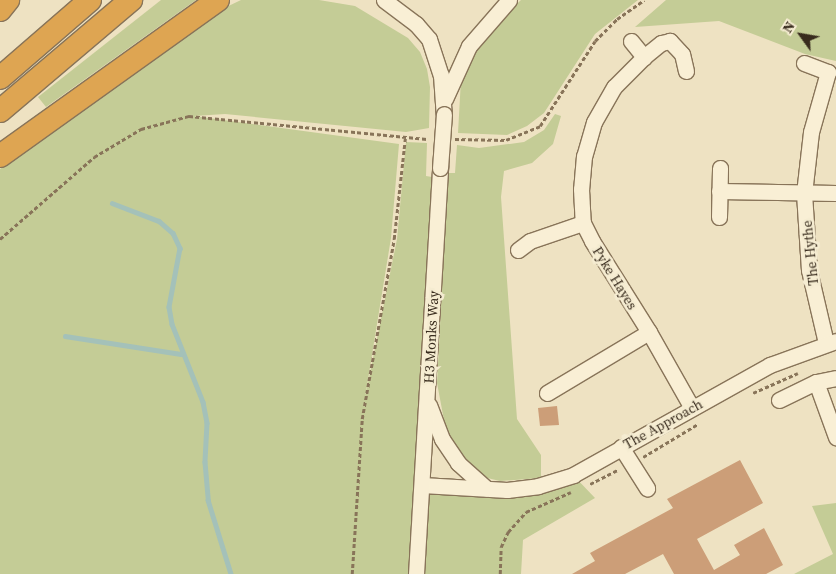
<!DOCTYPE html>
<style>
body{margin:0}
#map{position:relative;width:836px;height:574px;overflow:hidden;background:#eee2c2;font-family:"Source Serif 4",serif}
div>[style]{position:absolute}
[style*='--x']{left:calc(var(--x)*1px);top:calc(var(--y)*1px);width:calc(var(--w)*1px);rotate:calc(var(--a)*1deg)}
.green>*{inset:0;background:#c4cc96}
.stream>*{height:4.5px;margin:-2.25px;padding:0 2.25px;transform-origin:2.25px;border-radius:2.25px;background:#a4c1b9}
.building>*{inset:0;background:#cc9e78}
.path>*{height:2.5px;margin-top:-1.25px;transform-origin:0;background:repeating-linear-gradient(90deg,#887459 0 4px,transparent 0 6.5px)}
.roads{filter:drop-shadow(1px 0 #887459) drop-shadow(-1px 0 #887459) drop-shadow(0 1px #887459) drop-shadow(0 -1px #887459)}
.minor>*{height:15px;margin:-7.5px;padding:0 7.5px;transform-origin:7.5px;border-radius:7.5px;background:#f9efd5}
.highway>*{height:22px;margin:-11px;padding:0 11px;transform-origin:11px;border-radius:11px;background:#dea552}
.bridges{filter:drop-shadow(1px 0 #887459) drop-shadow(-1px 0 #887459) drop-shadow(0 1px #887459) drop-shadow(0 -1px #887459)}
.minor-bridge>*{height:15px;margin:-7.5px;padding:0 7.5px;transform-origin:7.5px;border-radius:7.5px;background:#f9efd5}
span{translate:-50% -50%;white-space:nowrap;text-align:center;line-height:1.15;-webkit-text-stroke:5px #f5ecd1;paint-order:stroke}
.street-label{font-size:14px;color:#382b1d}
.north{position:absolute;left:776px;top:10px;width:50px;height:50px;-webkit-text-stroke:4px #f5ecd1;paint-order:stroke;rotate:302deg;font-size:14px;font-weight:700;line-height:20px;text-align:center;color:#382b1d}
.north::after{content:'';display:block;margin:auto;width:18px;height:22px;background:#382b1d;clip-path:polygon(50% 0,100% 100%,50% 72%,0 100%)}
</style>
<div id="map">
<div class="green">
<div style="clip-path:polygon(161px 0,196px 0,46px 107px,38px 97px)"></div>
<div style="clip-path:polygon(241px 0,319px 0,355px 6px,408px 38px,420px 52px,427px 69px,430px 87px,429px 128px,406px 132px,225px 114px,194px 116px,399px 144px,391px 238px,365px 398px,397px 239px,406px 142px,427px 143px,426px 176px,432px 177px,413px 574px,0 574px,0 169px,145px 61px,216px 12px)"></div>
<div style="clip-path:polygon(521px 0,638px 0,595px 34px,544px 113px,527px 126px,507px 135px,458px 133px,461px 79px,471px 56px,484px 35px)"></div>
<div style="clip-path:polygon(666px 0,836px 0,836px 61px,805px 54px,719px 21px,635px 27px)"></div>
<div style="clip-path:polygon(555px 114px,561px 116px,553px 144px,532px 163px,504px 171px,501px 197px,517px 419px,541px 455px,541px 478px,500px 481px,483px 477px,462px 460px,447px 436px,437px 383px,448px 173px,455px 173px,457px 145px,479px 148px,524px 142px,544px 130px)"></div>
<div style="clip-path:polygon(573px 475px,595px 498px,523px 540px,521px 574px,416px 574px,422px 485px,486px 488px)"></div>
<div style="clip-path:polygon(836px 503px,836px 574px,794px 574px,833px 554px,812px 506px)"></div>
</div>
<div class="stream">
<div style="--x:112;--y:203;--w:50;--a:21"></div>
<div style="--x:159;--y:221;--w:18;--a:41"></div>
<div style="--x:173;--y:233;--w:17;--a:65"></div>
<div style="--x:180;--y:248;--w:60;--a:100.6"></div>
<div style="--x:169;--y:307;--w:17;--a:80"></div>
<div style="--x:172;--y:324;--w:84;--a:68.3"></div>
<div style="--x:203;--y:402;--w:21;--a:79"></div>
<div style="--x:207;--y:423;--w:39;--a:93"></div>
<div style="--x:205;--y:462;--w:38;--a:85"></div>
<div style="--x:208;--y:500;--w:77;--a:72.7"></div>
<div style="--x:65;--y:336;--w:117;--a:8.8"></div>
</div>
<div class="building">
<div style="clip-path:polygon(557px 406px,559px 425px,540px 426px,538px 408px)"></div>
<div style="clip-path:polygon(740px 460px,763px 503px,697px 539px,714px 570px,740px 555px,734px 545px,764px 528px,783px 565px,766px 574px,674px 574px,663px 554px,625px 574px,572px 574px,595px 561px,590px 553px,673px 508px,667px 499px)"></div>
</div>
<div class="path">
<div style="--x:455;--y:139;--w:51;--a:1.1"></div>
<div style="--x:506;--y:140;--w:37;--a:-22"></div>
<div style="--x:540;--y:126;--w:101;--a:-57.1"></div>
<div style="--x:595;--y:41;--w:31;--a:-45"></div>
<div style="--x:617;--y:19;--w:33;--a:-35"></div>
<div style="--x:0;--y:239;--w:125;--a:-41.1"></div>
<div style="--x:94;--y:157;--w:55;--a:-30.8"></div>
<div style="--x:141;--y:129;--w:50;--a:-15.2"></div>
<div style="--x:189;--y:116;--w:239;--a:5.5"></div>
<div style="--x:753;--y:393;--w:49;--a:-24"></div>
<div style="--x:643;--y:457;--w:64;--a:-31"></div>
<div style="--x:590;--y:484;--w:31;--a:-27"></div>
<div style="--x:352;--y:574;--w:155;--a:-86.3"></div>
<div style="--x:362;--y:419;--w:183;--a:-79.9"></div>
<div style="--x:394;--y:239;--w:101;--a:-83.7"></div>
<div style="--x:500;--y:574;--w:27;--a:-88"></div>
<div style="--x:501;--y:547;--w:17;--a:-65"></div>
<div style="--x:508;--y:532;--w:27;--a:-48"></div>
<div style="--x:526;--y:512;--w:49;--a:-24"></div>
</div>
<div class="roads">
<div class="minor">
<div style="--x:384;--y:0;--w:40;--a:37"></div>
<div style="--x:416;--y:24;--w:20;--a:49"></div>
<div style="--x:429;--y:39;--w:38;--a:72"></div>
<div style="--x:441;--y:75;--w:39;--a:86"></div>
<div style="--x:631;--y:41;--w:21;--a:51"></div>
<div style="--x:804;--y:63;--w:26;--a:21"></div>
<div style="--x:828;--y:72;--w:62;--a:105.8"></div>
<div style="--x:811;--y:132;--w:61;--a:96.5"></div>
<div style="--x:804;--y:193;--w:77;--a:86.3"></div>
<div style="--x:809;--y:270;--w:75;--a:76.9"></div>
<div style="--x:686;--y:71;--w:17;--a:-103"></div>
<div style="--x:682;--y:54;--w:18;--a:-133"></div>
<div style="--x:670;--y:41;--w:9;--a:167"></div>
<div style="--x:661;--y:43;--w:22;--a:141"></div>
<div style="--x:644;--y:57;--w:42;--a:135"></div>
<div style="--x:614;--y:87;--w:40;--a:119.7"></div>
<div style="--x:594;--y:122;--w:35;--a:106"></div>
<div style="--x:584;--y:156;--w:33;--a:95"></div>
<div style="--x:581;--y:189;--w:34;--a:87"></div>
<div style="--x:583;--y:223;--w:20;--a:63"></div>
<div style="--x:592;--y:241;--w:107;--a:57.9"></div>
<div style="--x:649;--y:332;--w:87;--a:60.5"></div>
<div style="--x:445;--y:99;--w:58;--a:-65.6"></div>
<div style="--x:469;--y:46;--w:61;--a:-49"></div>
<div style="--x:719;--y:191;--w:117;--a:1"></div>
<div style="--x:719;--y:217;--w:49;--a:-88.8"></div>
<div style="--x:518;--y:250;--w:15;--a:-37"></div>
<div style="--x:530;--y:241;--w:56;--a:-18.8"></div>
<div style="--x:816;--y:382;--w:59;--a:70"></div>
<div style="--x:547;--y:393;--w:119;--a:-30.9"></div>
<div style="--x:779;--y:400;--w:41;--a:-25.9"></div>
<div style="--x:816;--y:382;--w:20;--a:-11"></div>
<div style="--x:429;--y:405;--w:36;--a:69"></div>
<div style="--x:442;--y:439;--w:29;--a:56"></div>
<div style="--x:458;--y:463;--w:38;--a:42"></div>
<div style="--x:621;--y:447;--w:49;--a:57.6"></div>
<div style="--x:422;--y:485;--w:85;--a:3.4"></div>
<div style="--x:507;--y:490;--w:31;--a:-7"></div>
<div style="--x:538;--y:486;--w:37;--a:-17"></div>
<div style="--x:573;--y:475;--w:226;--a:-29.2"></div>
<div style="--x:770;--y:365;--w:70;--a:-20"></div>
<div style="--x:416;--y:574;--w:407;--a:-86.6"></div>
</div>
<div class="highway">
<div style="--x:0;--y:10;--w:13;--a:-51"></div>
<div style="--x:0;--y:78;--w:119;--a:-40.9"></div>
<div style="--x:0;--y:111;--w:172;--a:-40.3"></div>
<div style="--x:0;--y:156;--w:268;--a:-35.6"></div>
</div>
</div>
<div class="bridges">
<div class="minor-bridge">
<div style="--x:440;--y:168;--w:54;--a:-85.8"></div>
</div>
</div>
<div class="street-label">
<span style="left:810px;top:253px;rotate:-96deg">The Hythe</span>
<span style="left:615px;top:278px;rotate:58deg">Pyke Hayes</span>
<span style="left:431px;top:337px;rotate:-87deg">H3 Monks Way</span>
<span style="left:663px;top:424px;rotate:-29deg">The Approach</span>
</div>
<div class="north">N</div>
</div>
